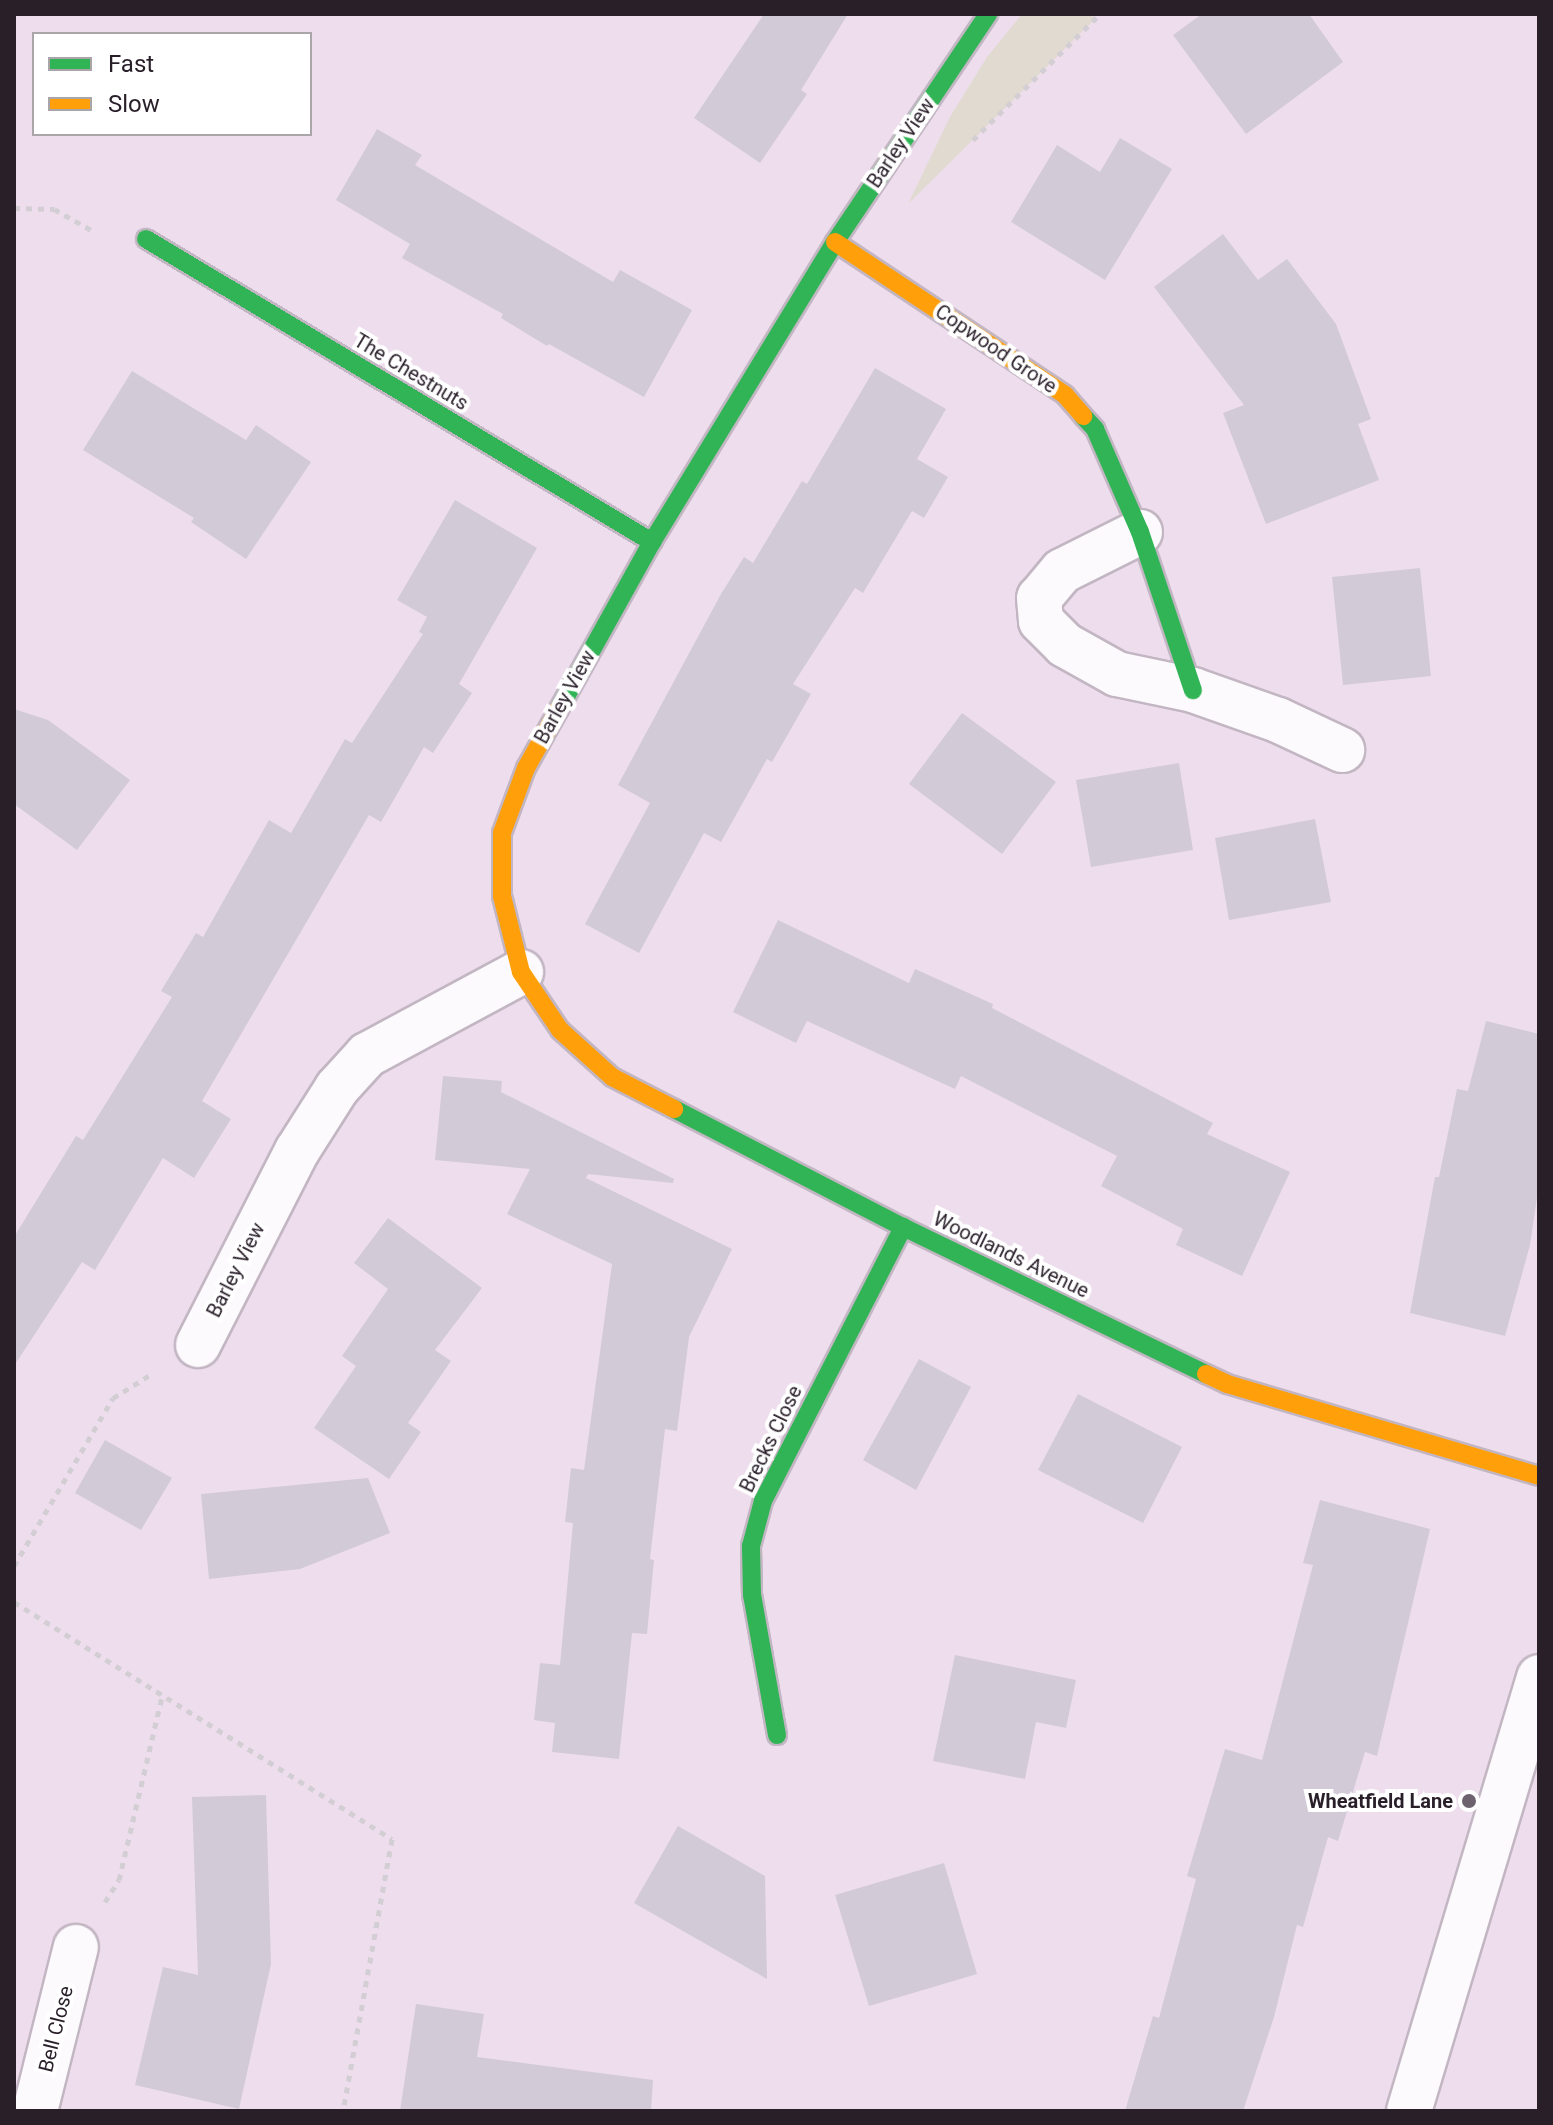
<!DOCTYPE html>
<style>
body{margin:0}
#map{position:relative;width:1553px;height:2125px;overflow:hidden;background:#eedeed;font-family:Roboto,sans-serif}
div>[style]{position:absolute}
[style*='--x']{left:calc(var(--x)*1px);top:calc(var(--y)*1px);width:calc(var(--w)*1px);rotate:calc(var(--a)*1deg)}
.green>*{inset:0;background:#e0dad0}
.building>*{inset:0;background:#d2cad7}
.path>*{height:5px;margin-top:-2.5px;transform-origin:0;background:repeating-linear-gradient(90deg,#d3ced3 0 6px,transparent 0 12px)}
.roads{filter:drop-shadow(2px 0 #c3b6c3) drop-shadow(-2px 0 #c3b6c3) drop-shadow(0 2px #c3b6c3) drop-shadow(0 -2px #c3b6c3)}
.street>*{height:44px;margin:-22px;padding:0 22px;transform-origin:22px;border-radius:22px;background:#fcfafc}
.fast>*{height:18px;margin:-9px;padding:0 9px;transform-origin:9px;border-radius:9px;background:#30b455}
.slow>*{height:18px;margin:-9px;padding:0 9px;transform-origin:9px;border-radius:9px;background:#ff9f0a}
.dots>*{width:22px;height:22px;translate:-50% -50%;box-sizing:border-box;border:4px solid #fff;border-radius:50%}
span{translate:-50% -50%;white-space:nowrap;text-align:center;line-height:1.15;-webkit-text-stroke:8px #fff;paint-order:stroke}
.street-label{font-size:20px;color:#291f29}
.poi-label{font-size:20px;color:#291f29;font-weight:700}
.right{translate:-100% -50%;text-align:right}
.frame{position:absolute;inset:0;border:16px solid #291f29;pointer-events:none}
.legend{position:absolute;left:32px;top:32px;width:280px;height:104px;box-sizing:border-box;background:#fff;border:2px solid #a9a5a9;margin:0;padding:10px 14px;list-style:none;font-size:24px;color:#291f29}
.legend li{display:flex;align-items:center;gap:16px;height:40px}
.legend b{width:40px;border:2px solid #a9a5a9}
</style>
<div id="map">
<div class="green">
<div style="clip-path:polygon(1022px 14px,1090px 14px,1095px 19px,908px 204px,950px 117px,987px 57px)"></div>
</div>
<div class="building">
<div style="clip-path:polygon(764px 14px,848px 14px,801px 90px,807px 94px,760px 163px,694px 118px)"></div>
<div style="clip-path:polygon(1202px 14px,1309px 14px,1343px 62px,1246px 134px,1173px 35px)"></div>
<div style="clip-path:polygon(377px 129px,422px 155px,415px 165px,613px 282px,620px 270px,692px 310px,644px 397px,549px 344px,547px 346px,501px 318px,503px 314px,402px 258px,410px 244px,336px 200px)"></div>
<div style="clip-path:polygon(1120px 138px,1172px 169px,1105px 280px,1011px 222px,1057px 145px,1100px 172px)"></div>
<div style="clip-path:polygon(1223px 234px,1258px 280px,1287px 259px,1336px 324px,1371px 419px,1358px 424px,1379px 480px,1266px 524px,1223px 413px,1244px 405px,1154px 287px)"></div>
<div style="clip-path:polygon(875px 368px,946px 409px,917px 459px,948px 477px,924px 518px,912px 511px,863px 593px,855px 588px,793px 684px,811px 694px,772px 762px,767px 759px,721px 842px,704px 833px,639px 953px,585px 924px,650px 803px,618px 785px,721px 594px,744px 557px,753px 563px,802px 481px,807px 484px)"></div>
<div style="clip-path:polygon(132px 371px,246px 440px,256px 425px,311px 462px,246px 559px,191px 522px,194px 518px,83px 450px)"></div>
<div style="clip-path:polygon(455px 500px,537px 548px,459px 684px,472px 693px,433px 753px,424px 747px,381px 822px,369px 815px,202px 1101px,231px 1119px,194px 1178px,163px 1158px,95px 1270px,82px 1262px,14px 1366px,14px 1237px,76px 1136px,83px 1140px,172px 997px,161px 991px,196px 933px,203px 937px,269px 820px,291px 833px,345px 739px,352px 743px,423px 634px,419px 632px,427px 617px,397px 600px)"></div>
<div style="clip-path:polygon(1420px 568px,1431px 676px,1343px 685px,1332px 577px)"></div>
<div style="clip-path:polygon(14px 709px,48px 720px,130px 780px,77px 850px,14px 804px)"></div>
<div style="clip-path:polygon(962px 713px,1056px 782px,1002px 854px,909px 784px)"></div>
<div style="clip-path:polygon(1179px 763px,1193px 850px,1091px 867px,1076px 780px)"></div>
<div style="clip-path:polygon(1315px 819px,1331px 902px,1229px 920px,1215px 838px)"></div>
<div style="clip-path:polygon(778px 920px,909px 983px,915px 969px,993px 1004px,992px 1008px,1213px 1123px,1207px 1134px,1290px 1172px,1242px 1276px,1176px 1245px,1183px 1229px,1101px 1186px,1117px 1156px,961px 1076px,955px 1089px,807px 1021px,796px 1043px,733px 1012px)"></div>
<div style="clip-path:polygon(1486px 1021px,1539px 1034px,1539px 1184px,1530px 1245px,1505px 1336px,1410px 1313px,1435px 1177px,1439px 1177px,1457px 1089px,1468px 1091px)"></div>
<div style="clip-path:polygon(443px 1076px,502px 1081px,501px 1092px,674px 1179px,673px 1183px,588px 1174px,586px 1178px,732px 1249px,689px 1337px,677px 1431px,665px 1429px,650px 1559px,654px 1560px,647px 1634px,632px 1633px,619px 1759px,552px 1752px,555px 1723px,534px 1720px,540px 1663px,560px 1665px,573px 1523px,565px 1522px,571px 1468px,584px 1470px,612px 1264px,507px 1214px,530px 1169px,435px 1160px)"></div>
<div style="clip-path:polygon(388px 1218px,482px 1288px,435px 1350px,451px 1361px,408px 1423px,421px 1432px,389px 1479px,314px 1428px,356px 1366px,342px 1356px,388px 1289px,354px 1263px)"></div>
<div style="clip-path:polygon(919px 1359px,971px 1387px,916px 1490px,863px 1460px)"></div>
<div style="clip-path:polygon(1078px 1394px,1182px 1447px,1143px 1523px,1038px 1470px)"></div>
<div style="clip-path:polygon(105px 1440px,172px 1478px,141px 1530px,75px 1493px)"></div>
<div style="clip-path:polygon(368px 1478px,390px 1533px,300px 1569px,209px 1579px,201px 1494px)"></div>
<div style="clip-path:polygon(1320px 1500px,1430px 1529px,1377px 1756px,1365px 1752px,1338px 1841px,1328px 1837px,1303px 1927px,1297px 1925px,1274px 2017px,1243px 2111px,1125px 2111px,1153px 2016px,1159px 2018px,1196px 1879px,1187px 1876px,1225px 1749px,1262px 1760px,1313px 1565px,1303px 1563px)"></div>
<div style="clip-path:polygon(955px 1655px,1076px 1680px,1066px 1728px,1036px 1722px,1025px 1779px,933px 1761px)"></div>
<div style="clip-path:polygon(266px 1795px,271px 1964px,239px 2109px,135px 2085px,163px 1967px,198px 1975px,192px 1797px)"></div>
<div style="clip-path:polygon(678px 1826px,765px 1876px,767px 1979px,634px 1903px)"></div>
<div style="clip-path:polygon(944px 1863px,977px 1974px,869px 2006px,835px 1895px)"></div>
<div style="clip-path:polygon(416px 2004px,484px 2014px,477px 2057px,653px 2080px,651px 2111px,400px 2111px)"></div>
</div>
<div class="path">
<div style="--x:973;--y:140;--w:179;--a:-44.8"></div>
<div style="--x:14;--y:208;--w:40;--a:1.4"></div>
<div style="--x:54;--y:209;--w:45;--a:29.4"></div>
<div style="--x:14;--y:1566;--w:195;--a:-59.5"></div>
<div style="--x:113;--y:1398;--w:47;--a:-32"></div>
<div style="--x:14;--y:1602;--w:446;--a:32.1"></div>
<div style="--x:392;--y:1839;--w:276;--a:100.2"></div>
<div style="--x:105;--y:1902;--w:26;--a:-58"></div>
<div style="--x:119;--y:1880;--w:192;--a:-76.8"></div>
</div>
<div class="roads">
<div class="street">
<div style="--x:1140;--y:532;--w:87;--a:153.4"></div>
<div style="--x:1062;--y:571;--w:35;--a:130"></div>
<div style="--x:1039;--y:598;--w:23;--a:85"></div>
<div style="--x:1041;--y:621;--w:34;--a:45"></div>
<div style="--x:1065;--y:645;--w:60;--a:29.1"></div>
<div style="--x:1117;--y:674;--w:78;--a:11.9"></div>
<div style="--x:1193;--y:690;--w:90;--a:19.4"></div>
<div style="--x:1278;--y:720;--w:71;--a:25.1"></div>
<div style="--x:198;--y:1345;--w:218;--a:-63"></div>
<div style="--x:297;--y:1151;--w:75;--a:-57.6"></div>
<div style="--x:337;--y:1088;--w:45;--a:-47.7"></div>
<div style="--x:367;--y:1055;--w:175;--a:-28.3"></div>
<div style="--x:35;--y:2111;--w:169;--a:-76"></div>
<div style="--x:1409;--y:2111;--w:453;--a:-73.3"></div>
</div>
<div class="fast">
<div style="--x:146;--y:239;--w:590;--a:30.91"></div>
<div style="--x:1083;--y:416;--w:18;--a:47"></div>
<div style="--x:1095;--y:429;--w:112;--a:66.4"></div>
<div style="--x:1140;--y:532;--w:167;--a:71.5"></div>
<div style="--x:559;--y:709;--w:191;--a:-60.9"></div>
<div style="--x:652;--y:542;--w:351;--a:-58.6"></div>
<div style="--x:835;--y:242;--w:275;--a:-56.1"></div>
<div style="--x:674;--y:1109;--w:258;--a:27.3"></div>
<div style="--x:903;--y:1227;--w:337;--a:25.9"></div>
<div style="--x:777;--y:1735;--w:142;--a:-100.1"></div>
<div style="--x:752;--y:1595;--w:49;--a:-91.2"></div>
<div style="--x:751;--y:1546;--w:47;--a:-75.1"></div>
<div style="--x:763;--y:1501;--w:308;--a:-62.9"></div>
</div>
<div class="slow">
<div style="--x:835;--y:242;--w:276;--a:33.6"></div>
<div style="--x:1065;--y:395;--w:28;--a:49"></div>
<div style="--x:559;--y:709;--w:68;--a:119.2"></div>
<div style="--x:526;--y:768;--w:69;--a:110.3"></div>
<div style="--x:502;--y:833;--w:63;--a:90"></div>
<div style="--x:502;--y:896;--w:78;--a:76"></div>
<div style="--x:521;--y:972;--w:70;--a:56.1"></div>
<div style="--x:560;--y:1030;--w:70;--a:42.1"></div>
<div style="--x:612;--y:1077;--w:70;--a:27.3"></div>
<div style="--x:1206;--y:1374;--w:23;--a:25"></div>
<div style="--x:1227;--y:1384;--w:325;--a:16.4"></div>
</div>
</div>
<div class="dots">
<div style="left:1469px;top:1801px;background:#6e626e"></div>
</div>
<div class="street-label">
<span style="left:901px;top:143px;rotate:-56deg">Barley View</span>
<span style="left:996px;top:349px;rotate:34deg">Copwood Grove</span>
<span style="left:411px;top:372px;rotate:31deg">The Chestnuts</span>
<span style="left:565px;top:697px;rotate:-61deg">Barley View</span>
<span style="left:1011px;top:1255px;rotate:26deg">Woodlands Avenue</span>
<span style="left:236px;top:1270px;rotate:-63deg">Barley View</span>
<span style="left:771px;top:1439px;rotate:-64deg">Brecks Close</span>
<span style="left:56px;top:2029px;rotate:-76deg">Bell Close</span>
</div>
<div class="poi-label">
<span class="right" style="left:1453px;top:1801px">Wheatfield Lane</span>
</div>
<div class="frame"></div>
<ul class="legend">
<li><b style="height:10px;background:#30b455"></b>Fast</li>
<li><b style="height:10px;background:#ff9f0a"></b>Slow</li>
</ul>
</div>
